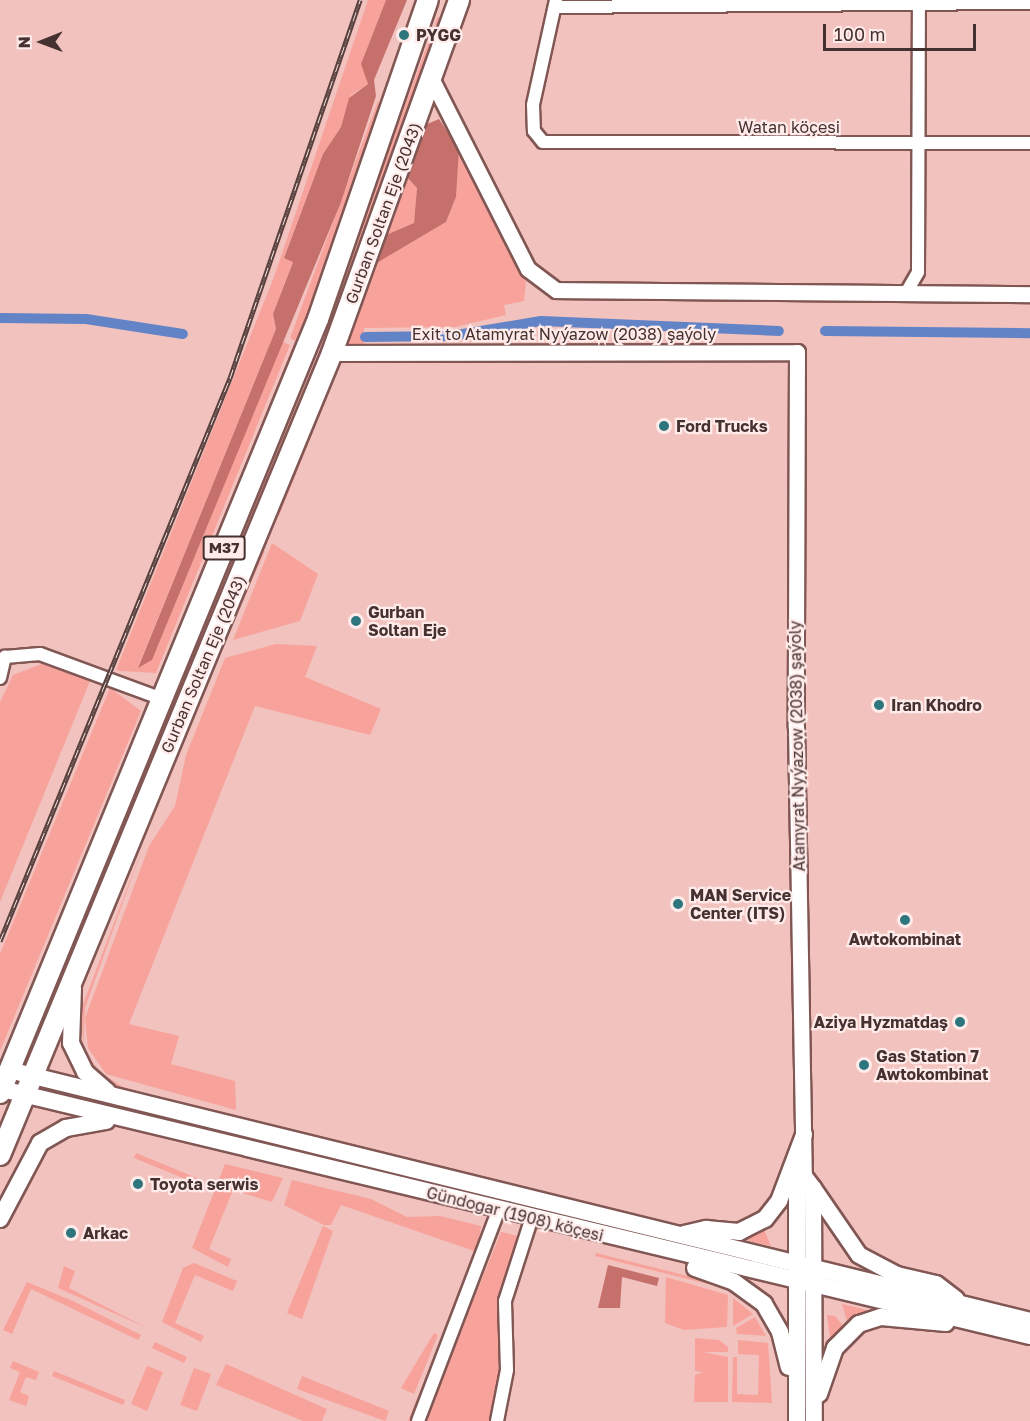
<!DOCTYPE html>
<meta charset="utf-8">
<style>
body{margin:0}
#map{position:relative;width:1030px;height:1421px;overflow:hidden;background:#f2c2be;font-family:"Golos Text",sans-serif}
div>[style]{position:absolute}
[style*='--x']{left:calc(var(--x)*1px);top:calc(var(--y)*1px);width:calc(var(--w)*1px);rotate:calc(var(--a)*1deg)}
.green>*{inset:0;background:#f8a29c}
.forest>*{inset:0;background:#c6706c}
.canal>*{height:10px;margin:-5px;padding:0 5px;transform-origin:5px;border-radius:5px;background:#6383c7}
.roads{filter:drop-shadow(2px 0 #815754) drop-shadow(-2px 0 #815754) drop-shadow(0 2px #815754) drop-shadow(0 -2px #815754)}
.minor>*{height:12px;margin:-6px;padding:0 6px;transform-origin:6px;border-radius:6px;background:#fff}
.tertiary>*{height:15px;margin:-7.5px;padding:0 7.5px;transform-origin:7.5px;border-radius:7.5px;background:#fff}
.secondary>*{height:16px;margin:-8px;padding:0 8px;transform-origin:8px;border-radius:8px;background:#fff}
.trunk>*{height:20px;margin:-10px;padding:0 10px;transform-origin:10px;border-radius:10px;background:#fff}
.rail>*{height:5px;margin-top:-2.5px;transform-origin:0;background:repeating-linear-gradient(90deg,#ffebe9 0 9px,#56403e 0 18px);box-sizing:border-box;border-block:2px solid #56403e}
.dots>*{width:16px;height:16px;translate:-50% -50%;box-sizing:border-box;border:3px solid #ffebe9;border-radius:50%}
span{translate:-50% -50%;white-space:nowrap;text-align:center;line-height:1.15;-webkit-text-stroke:4.5px #ffebe9;paint-order:stroke}
.shield-label span{padding:2px 4px;background:#ffebe9;border:2px solid;border-radius:4px;-webkit-text-stroke-width:0}
.shield-label{font-size:15px;color:#453230;font-weight:700}
.poi-label{font-size:16px;color:#453230;font-weight:700}
.left{translate:0 -50%;text-align:left}
.right{translate:-100% -50%;text-align:right}
.street-label{font-size:16px;color:#453230}
.north{position:absolute;left:12px;top:12px;width:60px;height:60px;-webkit-text-stroke:4px #ffebe9;paint-order:stroke;rotate:269deg;font-size:16px;font-weight:700;line-height:24px;text-align:center;color:#453230}
.north::after{content:'';display:block;margin:auto;width:21px;height:27px;background:#453230;clip-path:polygon(50% 0,100% 100%,50% 72%,0 100%)}
.scale{position:absolute;left:823px;top:24px;width:153px;height:27px;box-sizing:border-box;border:3px solid #453230;border-top:0;padding-left:8px;font-size:18px;line-height:21px;white-space:nowrap;color:#453230;-webkit-text-stroke:4px #ffebe9;paint-order:stroke}
</style>
<div id="map">
<div class="green">
<div style="clip-path:polygon(368px 0,386px 0,363px 59px,368px 84px,351px 95px,341px 127px,323px 154px,284px 257px,293px 261px,273px 314px,276px 329px,138px 667px,152px 660px,283px 342px,290px 345px,156px 673px,120px 671px,116px 670px,274px 277px)"></div>
<div style="clip-path:polygon(438px 16px,441px 21px,334px 310px,331px 307px)"></div>
<div style="clip-path:polygon(378px 101px,381px 107px,307px 318px,165px 666px,295px 341px,290px 338px)"></div>
<div style="clip-path:polygon(459px 150px,526px 282px,524px 301px,504px 305px,506px 315px,455px 327px,364px 328px,364px 348px,344px 349px,375px 264px,446px 222px,456px 197px)"></div>
<div style="clip-path:polygon(406px 176px,417px 187px,414px 223px,386px 235px)"></div>
<div style="clip-path:polygon(320px 350px,321px 353px,132px 809px,141px 774px)"></div>
<div style="clip-path:polygon(340px 365px,279px 516px,277px 515px,336px 368px)"></div>
<div style="clip-path:polygon(272px 543px,318px 574px,300px 621px,233px 640px)"></div>
<div style="clip-path:polygon(263px 550px,265px 551px,228px 635px)"></div>
<div style="clip-path:polygon(276px 644px,317px 646px,305px 677px,381px 709px,370px 735px,255px 706px,129px 1024px,179px 1036px,171px 1064px,235px 1081px,236px 1110px,106px 1074px,88px 1048px,85px 1018px,149px 846px,175px 806px,186px 755px,225px 658px)"></div>
<div style="clip-path:polygon(42px 664px,90px 681px,0 902px,0 702px,13px 675px)"></div>
<div style="clip-path:polygon(110px 688px,141px 711px,0 1051px,0 954px)"></div>
<div style="clip-path:polygon(140px 721px,142px 722px,21px 1010px)"></div>
<div style="clip-path:polygon(144px 844px,85px 1008px,83px 1051px,82px 1007px)"></div>
<div style="clip-path:polygon(88px 1056px,100px 1072px,123px 1087px,226px 1115px,122px 1089px,98px 1075px)"></div>
<div style="clip-path:polygon(136px 1153px,197px 1178px,195px 1183px,134px 1158px)"></div>
<div style="clip-path:polygon(225px 1164px,283px 1178px,272px 1202px,233px 1190px,209px 1249px,231px 1259px,228px 1267px,192px 1248px)"></div>
<div style="clip-path:polygon(292px 1180px,371px 1199px,407px 1217px,440px 1216px,481px 1226px,477px 1252px,341px 1205px,331px 1225px,324px 1225px,284px 1205px)"></div>
<div style="clip-path:polygon(323px 1226px,333px 1231px,302px 1319px,287px 1313px)"></div>
<div style="clip-path:polygon(764px 1229px,771px 1246px,749px 1241px,748px 1238px)"></div>
<div style="clip-path:polygon(501px 1232px,518px 1236px,499px 1296px,501px 1375px,491px 1421px,424px 1421px)"></div>
<div style="clip-path:polygon(596px 1253px,708px 1281px,708px 1284px,595px 1256px)"></div>
<div style="clip-path:polygon(194px 1263px,237px 1281px,233px 1291px,195px 1275px,175px 1323px,204px 1336px,201px 1342px,162px 1322px,183px 1268px)"></div>
<div style="clip-path:polygon(64px 1266px,75px 1271px,69px 1288px,147px 1328px,58px 1288px)"></div>
<div style="clip-path:polygon(666px 1277px,728px 1295px,727px 1327px,684px 1330px,665px 1323px)"></div>
<div style="clip-path:polygon(27px 1282px,73px 1301px,141px 1335px,138px 1340px,31px 1289px,12px 1334px,3px 1330px)"></div>
<div style="clip-path:polygon(733px 1298px,753px 1314px,733px 1326px)"></div>
<div style="clip-path:polygon(842px 1304px,867px 1310px,868px 1313px,848px 1324px)"></div>
<div style="clip-path:polygon(455px 1305px,412px 1421px,408px 1421px)"></div>
<div style="clip-path:polygon(827px 1315px,835px 1316px,844px 1327px,831px 1345px)"></div>
<div style="clip-path:polygon(755px 1317px,766px 1336px,737px 1334px,736px 1328px)"></div>
<div style="clip-path:polygon(434px 1333px,438px 1335px,414px 1394px,401px 1388px)"></div>
<div style="clip-path:polygon(695px 1338px,719px 1340px,728px 1347px,728px 1352px,703px 1352px,728px 1357px,728px 1402px,694px 1402px,695px 1375px,703px 1372px,695px 1371px)"></div>
<div style="clip-path:polygon(738px 1340px,768px 1343px,772px 1403px,732px 1402px,733px 1357px,737px 1357px,737px 1394px,758px 1395px,759px 1355px,738px 1354px)"></div>
<div style="clip-path:polygon(155px 1342px,187px 1357px,184px 1363px,152px 1348px)"></div>
<div style="clip-path:polygon(13px 1361px,39px 1372px,36px 1380px,26px 1377px,20px 1392px,29px 1396px,26px 1406px,9px 1400px,20px 1372px,10px 1368px)"></div>
<div style="clip-path:polygon(226px 1364px,327px 1409px,322px 1421px,303px 1421px,216px 1385px)"></div>
<div style="clip-path:polygon(147px 1366px,163px 1372px,147px 1411px,131px 1404px)"></div>
<div style="clip-path:polygon(194px 1368px,211px 1374px,197px 1411px,180px 1405px)"></div>
<div style="clip-path:polygon(54px 1371px,125px 1400px,123px 1405px,52px 1376px)"></div>
<div style="clip-path:polygon(302px 1376px,389px 1411px,385px 1421px,297px 1389px)"></div>
</div>
<div class="forest">
<div style="clip-path:polygon(386px 0,407px 0,374px 80px,376px 96px,341px 202px,152px 660px,138px 668px,276px 329px,273px 314px,293px 262px,284px 258px,323px 154px,341px 127px,349px 98px,368px 84px,361px 64px)"></div>
<div style="clip-path:polygon(439px 119px,459px 150px,456px 197px,446px 222px,375px 264px,386px 235px,414px 223px,417px 188px,406px 176px,425px 125px)"></div>
<div style="clip-path:polygon(608px 1265px,659px 1278px,657px 1286px,622px 1277px,620px 1308px,598px 1308px)"></div>
</div>
<div class="canal">
<div style="--x:0;--y:318;--w:86;--a:0.7"></div>
<div style="--x:86;--y:319;--w:98;--a:8.8"></div>
<div style="--x:825;--y:331;--w:205;--a:0.6"></div>
<div style="--x:365;--y:337;--w:86;--a:-0.7"></div>
<div style="--x:451;--y:336;--w:91;--a:-9.5"></div>
<div style="--x:541;--y:321;--w:238;--a:2.4"></div>
</div>
<div class="roads">
<div class="minor">
<div style="--x:556;--y:0;--w:107;--a:102.4"></div>
<div style="--x:533;--y:105;--w:26;--a:88"></div>
<div style="--x:534;--y:131;--w:14;--a:51"></div>
<div style="--x:543;--y:142;--w:487;--a:0.1"></div>
<div style="--x:555;--y:7;--w:475;--a:-0.5"></div>
<div style="--x:906;--y:293;--w:24;--a:-60"></div>
<div style="--x:918;--y:272;--w:272;--a:-89.8"></div>
<div style="--x:0;--y:678;--w:22;--a:-77"></div>
<div style="--x:5;--y:657;--w:35;--a:-5"></div>
<div style="--x:40;--y:654;--w:130;--a:20.2"></div>
<div style="--x:418;--y:1421;--w:227;--a:-69.1"></div>
<div style="--x:497;--y:1421;--w:52;--a:-78.9"></div>
<div style="--x:507;--y:1370;--w:69;--a:-91.7"></div>
<div style="--x:505;--y:1301;--w:88;--a:-72.2"></div>
</div>
<div class="tertiary">
<div style="--x:432;--y:80;--w:212;--a:63.1"></div>
<div style="--x:528;--y:269;--w:35;--a:37"></div>
<div style="--x:556;--y:290;--w:474;--a:0.5"></div>
<div style="--x:332;--y:353;--w:465;--a:-0.1"></div>
<div style="--x:797;--y:352;--w:375;--a:90.2"></div>
<div style="--x:796;--y:727;--w:449;--a:89"></div>
</div>
<div class="secondary">
<div style="--x:73;--y:988;--w:55;--a:92.1"></div>
<div style="--x:71;--y:1043;--w:32;--a:64"></div>
<div style="--x:85;--y:1072;--w:30;--a:41"></div>
<div style="--x:9;--y:1070;--w:1051;--a:13.81"></div>
<div style="--x:2;--y:1089;--w:1057;--a:13.51"></div>
<div style="--x:813;--y:1188;--w:81;--a:55.5"></div>
<div style="--x:859;--y:1255;--w:43;--a:27.8"></div>
<div style="--x:897;--y:1275;--w:40;--a:13"></div>
<div style="--x:936;--y:1284;--w:25;--a:37"></div>
<div style="--x:0;--y:1219;--w:86;--a:-62.2"></div>
<div style="--x:40;--y:1143;--w:30;--a:-30"></div>
<div style="--x:66;--y:1128;--w:41;--a:-9.9"></div>
<div style="--x:684;--y:1234;--w:23;--a:-13"></div>
<div style="--x:706;--y:1229;--w:33;--a:5"></div>
<div style="--x:739;--y:1232;--w:29;--a:-27"></div>
<div style="--x:765;--y:1219;--w:23;--a:-52"></div>
<div style="--x:779;--y:1201;--w:71;--a:-69.3"></div>
<div style="--x:695;--y:1268;--w:41;--a:19.7"></div>
<div style="--x:734;--y:1282;--w:37;--a:36"></div>
<div style="--x:764;--y:1304;--w:32;--a:60"></div>
<div style="--x:780;--y:1332;--w:36;--a:76"></div>
<div style="--x:819;--y:1394;--w:49;--a:-70.8"></div>
<div style="--x:835;--y:1348;--w:34;--a:-45"></div>
<div style="--x:859;--y:1324;--w:23;--a:-18"></div>
<div style="--x:881;--y:1317;--w:65;--a:5.3"></div>
<div style="--x:797;--y:1421;--w:232;--a:-90"></div>
<div style="--x:797;--y:1189;--w:15;--a:-62"></div>
<div style="--x:804;--y:1176;--w:15;--a:53"></div>
<div style="--x:813;--y:1188;--w:233;--a:89.8"></div>
</div>
<div class="trunk">
<div style="--x:0;--y:1093;--w:837;--a:-67.66"></div>
<div style="--x:318;--y:319;--w:337;--a:-71"></div>
<div style="--x:0;--y:1155;--w:868;--a:-67.51"></div>
<div style="--x:332;--y:353;--w:375;--a:-70.2"></div>
</div>
</div>
<div class="rail">
<div style="--x:0;--y:941;--w:608;--a:-67.78"></div>
<div style="--x:230;--y:378;--w:400;--a:-71"></div>
</div>
<div class="dots">
<div style="left:404px;top:35px;background:#2d767d"></div>
<div style="left:664px;top:426px;background:#2d767d"></div>
<div style="left:356px;top:621px;background:#2d767d"></div>
<div style="left:879px;top:705px;background:#2d767d"></div>
<div style="left:678px;top:904px;background:#2d767d"></div>
<div style="left:905px;top:920px;background:#2d767d"></div>
<div style="left:960px;top:1022px;background:#2d767d"></div>
<div style="left:864px;top:1065px;background:#2d767d"></div>
<div style="left:138px;top:1184px;background:#2d767d"></div>
<div style="left:71px;top:1233px;background:#2d767d"></div>
</div>
<div class="shield-label">
<span style="left:224px;top:548px">M37</span>
</div>
<div class="poi-label">
<span class="left" style="left:416px;top:35px">PYGG</span>
<span class="left" style="left:676px;top:426px">Ford Trucks</span>
<span class="left" style="left:368px;top:621px">Gurban<br>Soltan Eje</span>
<span class="left" style="left:891px;top:705px">Iran Khodro</span>
<span class="left" style="left:690px;top:904px">MAN Service<br>Center (ITS)</span>
<span style="left:905px;top:939px">Awtokombinat</span>
<span class="right" style="left:948px;top:1022px">Aziya Hyzmatdaş</span>
<span class="left" style="left:876px;top:1065px">Gas Station 7<br>Awtokombinat</span>
<span class="left" style="left:150px;top:1184px">Toyota serwis</span>
<span class="left" style="left:83px;top:1233px">Arkac</span>
</div>
<div class="street-label">
<span style="left:789px;top:127px">Watan köçesi</span>
<span style="left:383px;top:213px;rotate:-70deg">Gurban Soltan Eje (2043)</span>
<span style="left:564px;top:334px">Exit to Atamyrat Nyýazow (2038) şaýoly</span>
<span style="left:203px;top:664px;rotate:-67deg">Gurban Soltan Eje (2043)</span>
<span style="left:797px;top:746px;rotate:-91deg">Atamyrat Nyýazow (2038) şaýoly</span>
<span style="left:515px;top:1214px;rotate:14deg">Gündogar (1908) köçesi</span>
</div>
<div class="north">N</div>
<div class="scale">100 m</div>
</div>
